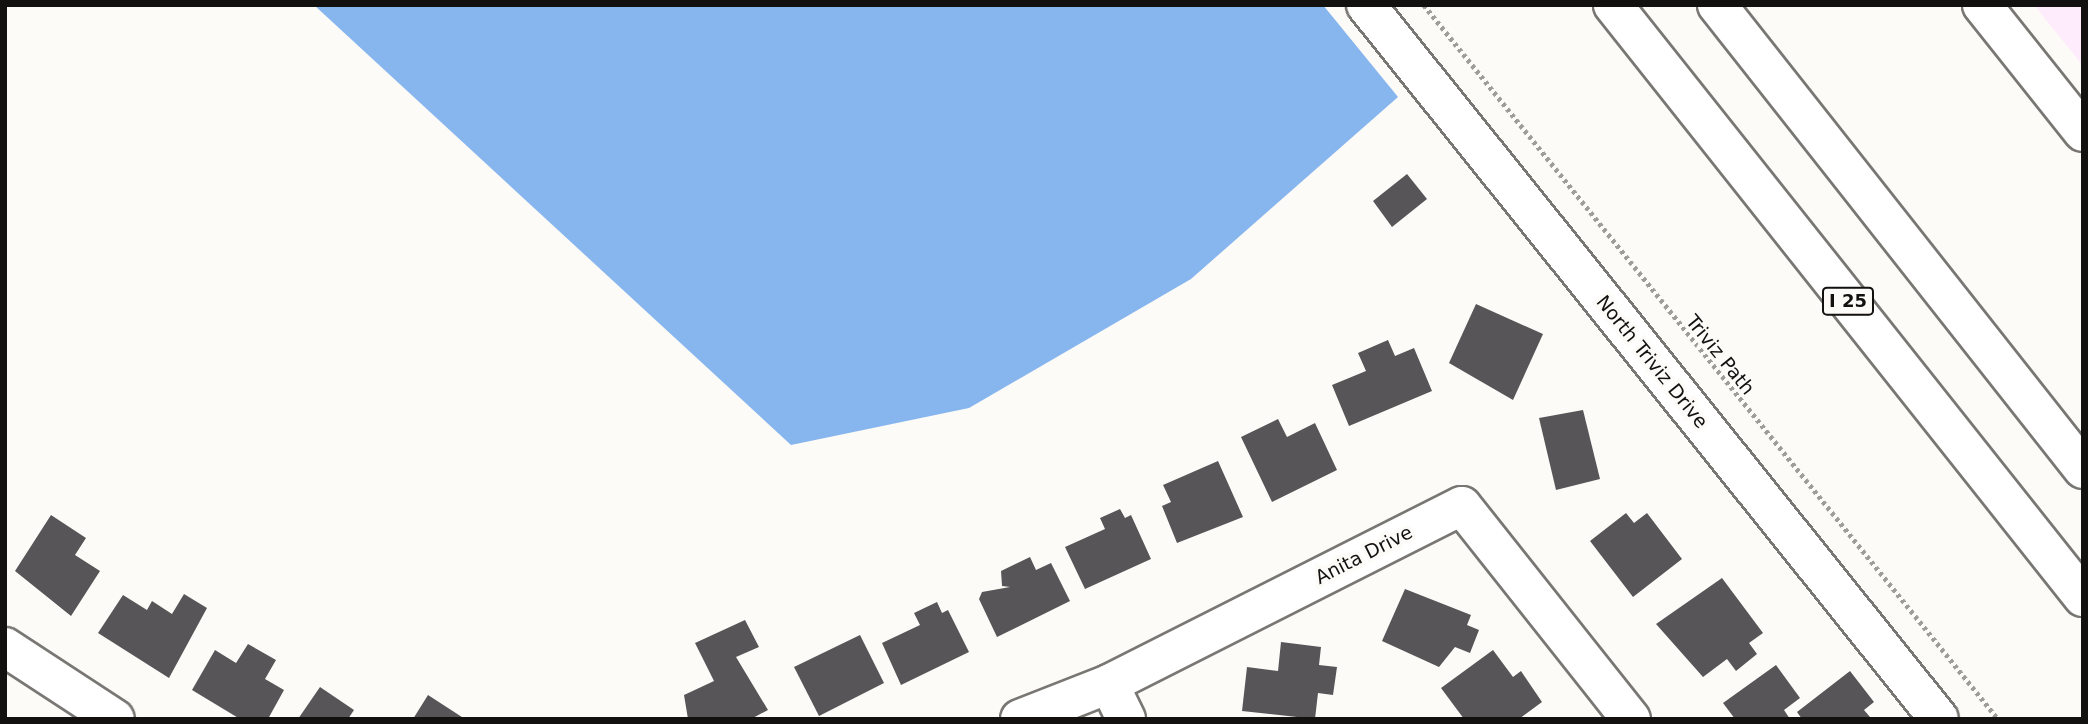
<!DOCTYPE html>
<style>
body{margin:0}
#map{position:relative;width:2088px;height:724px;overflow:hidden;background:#fdfbf7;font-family:"DejaVu Sans",sans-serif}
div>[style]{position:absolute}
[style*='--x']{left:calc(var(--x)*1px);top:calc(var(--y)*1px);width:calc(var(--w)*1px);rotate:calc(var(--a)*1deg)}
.commercial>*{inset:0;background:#feebfb}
.water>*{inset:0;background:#87b5ee}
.building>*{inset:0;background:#585558}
.path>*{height:4.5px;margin-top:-2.25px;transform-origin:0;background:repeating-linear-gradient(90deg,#9e9d99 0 3.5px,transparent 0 7px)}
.roads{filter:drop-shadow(2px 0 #797773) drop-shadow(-2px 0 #797773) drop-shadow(0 2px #797773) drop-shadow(0 -2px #797773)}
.minor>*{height:38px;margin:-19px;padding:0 19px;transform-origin:19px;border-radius:19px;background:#fff}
.major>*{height:38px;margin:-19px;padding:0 19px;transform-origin:19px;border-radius:19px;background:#fff}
.highway>*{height:38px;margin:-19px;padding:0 19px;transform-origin:19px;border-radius:19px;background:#fff}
span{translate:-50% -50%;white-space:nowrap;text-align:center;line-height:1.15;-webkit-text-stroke:7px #fdfbf7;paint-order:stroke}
.shield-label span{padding:2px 5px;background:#fdfbf7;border:2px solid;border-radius:5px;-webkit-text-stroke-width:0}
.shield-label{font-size:18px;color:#12110f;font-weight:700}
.street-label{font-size:19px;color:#12110f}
.frame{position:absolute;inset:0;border:7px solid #12110f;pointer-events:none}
</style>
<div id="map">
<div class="commercial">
<div style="clip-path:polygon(2034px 5px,2083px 5px,2083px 66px)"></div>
</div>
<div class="water">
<div style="clip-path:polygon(314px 5px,1323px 5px,1398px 97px,1191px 279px,969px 408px,791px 445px)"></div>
</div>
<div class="building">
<div style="clip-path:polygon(1407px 174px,1427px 199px,1392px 227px,1373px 201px)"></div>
<div style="clip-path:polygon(1476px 304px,1543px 334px,1513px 400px,1449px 363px)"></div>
<div style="clip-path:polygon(1388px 340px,1395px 356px,1414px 348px,1432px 391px,1349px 426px,1332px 385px,1366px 371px,1358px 353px)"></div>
<div style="clip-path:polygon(1583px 410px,1600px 479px,1556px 490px,1539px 418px)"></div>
<div style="clip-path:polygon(1278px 419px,1287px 437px,1315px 423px,1337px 470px,1272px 502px,1241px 437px)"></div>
<div style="clip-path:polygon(1218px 461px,1243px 517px,1177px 543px,1162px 506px,1171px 502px,1163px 485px)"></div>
<div style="clip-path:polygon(1120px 509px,1125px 518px,1131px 515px,1151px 559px,1085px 589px,1065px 547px,1105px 529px,1100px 518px)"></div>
<div style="clip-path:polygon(1626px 513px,1634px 523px,1647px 513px,1682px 559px,1633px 597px,1590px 541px)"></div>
<div style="clip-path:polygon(51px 515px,86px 538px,75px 555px,100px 571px,71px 616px,15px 571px)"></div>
<div style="clip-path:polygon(1030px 557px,1036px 570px,1051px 563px,1070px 601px,997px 637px,979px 599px,982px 592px,1010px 587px,1002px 586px,1001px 571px)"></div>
<div style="clip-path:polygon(1722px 578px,1763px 633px,1749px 643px,1757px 654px,1736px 671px,1727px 659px,1703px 677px,1656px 624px)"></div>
<div style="clip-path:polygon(1405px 589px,1471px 615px,1467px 625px,1479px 630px,1470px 653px,1455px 647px,1439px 667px,1382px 641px)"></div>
<div style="clip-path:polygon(184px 594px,207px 608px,169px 678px,98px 633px,123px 595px,147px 610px,152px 601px,172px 614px)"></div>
<div style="clip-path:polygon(937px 602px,942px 613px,948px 610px,969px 652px,901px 685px,882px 643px,920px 625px,914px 613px)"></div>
<div style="clip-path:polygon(745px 620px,759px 647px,736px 657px,768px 710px,751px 719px,688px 719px,684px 695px,714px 681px,695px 643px)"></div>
<div style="clip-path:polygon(860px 635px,884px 683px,819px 716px,794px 667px)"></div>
<div style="clip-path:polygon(1281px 642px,1321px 647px,1319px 665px,1337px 667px,1333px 695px,1318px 693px,1315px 719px,1242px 711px,1247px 667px,1278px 671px)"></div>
<div style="clip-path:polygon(248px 644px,276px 660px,265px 679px,284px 690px,268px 719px,240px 719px,192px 690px,215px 650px,236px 663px)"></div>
<div style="clip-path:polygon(1493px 650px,1513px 677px,1521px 671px,1542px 702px,1519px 719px,1464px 719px,1441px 688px)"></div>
<div style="clip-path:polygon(1776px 665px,1800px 698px,1784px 710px,1790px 719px,1735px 719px,1723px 703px)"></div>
<div style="clip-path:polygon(1850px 671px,1874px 702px,1864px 710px,1870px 717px,1802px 719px,1797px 712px)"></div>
<div style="clip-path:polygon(320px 687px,354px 710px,348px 719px,298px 719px)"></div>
<div style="clip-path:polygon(428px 695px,465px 719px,413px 719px)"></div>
</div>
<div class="path">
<div style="--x:1424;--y:5;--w:916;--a:51.2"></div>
</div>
<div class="roads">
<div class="minor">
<div style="--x:1366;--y:5;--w:915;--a:51.25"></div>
<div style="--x:5;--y:647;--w:131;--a:33.2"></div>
<div style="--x:1109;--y:684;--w:39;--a:64"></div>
<div style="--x:1020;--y:719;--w:96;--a:-21.5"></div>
<div style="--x:1109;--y:684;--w:395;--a:-26.8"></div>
<div style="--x:1462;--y:506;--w:272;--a:51.6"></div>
</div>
<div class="major">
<div style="--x:1982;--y:5;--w:162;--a:51.5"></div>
</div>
<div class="highway">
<div style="--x:1613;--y:5;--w:756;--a:51.55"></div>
<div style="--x:1717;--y:5;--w:591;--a:51.73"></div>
</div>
</div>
<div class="shield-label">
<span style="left:1848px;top:301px">I 25</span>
</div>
<div class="street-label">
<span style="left:1720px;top:355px;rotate:51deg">Triviz Path</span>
<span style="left:1652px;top:362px;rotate:51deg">North Triviz Drive</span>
<span style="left:1364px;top:555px;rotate:-27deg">Anita Drive</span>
</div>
<div class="frame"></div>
</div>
